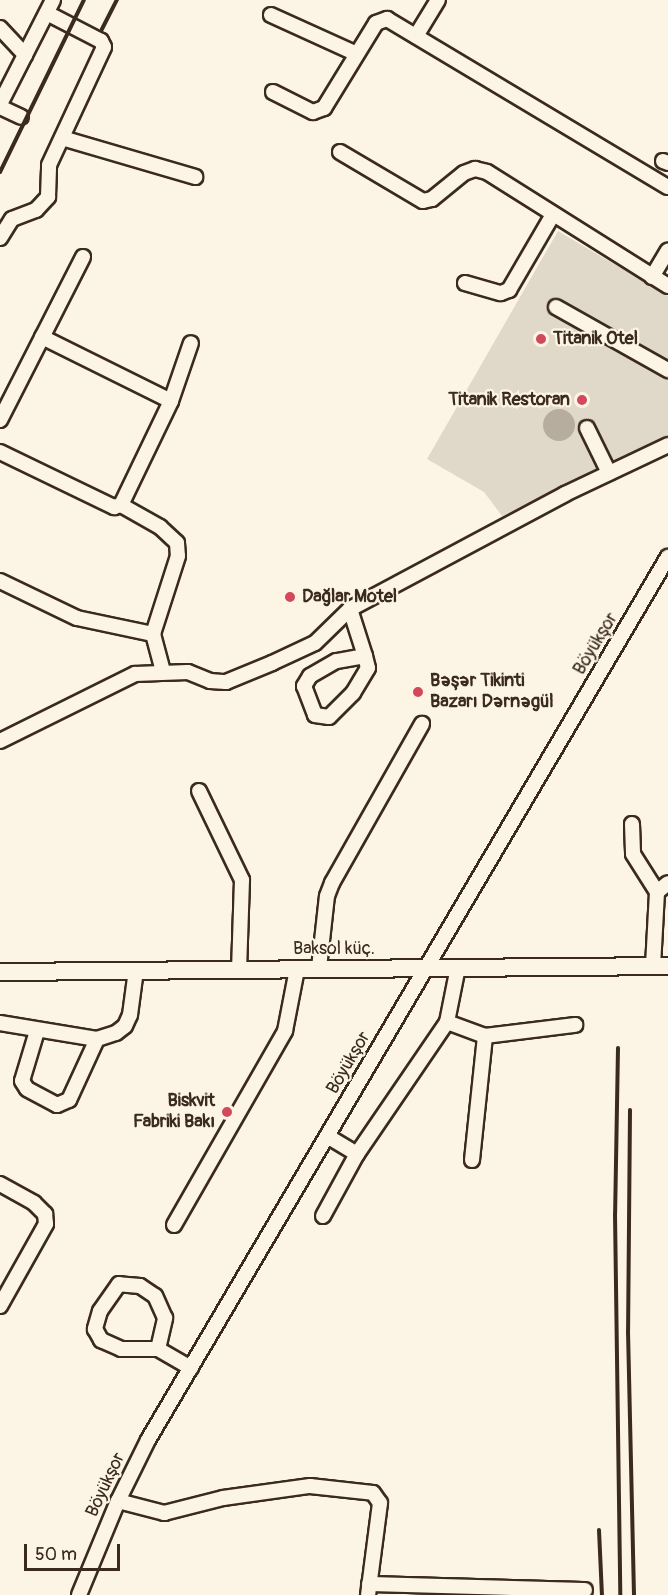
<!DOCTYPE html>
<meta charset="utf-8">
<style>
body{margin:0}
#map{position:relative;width:668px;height:1595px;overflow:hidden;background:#fcf5e5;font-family:Pangolin,sans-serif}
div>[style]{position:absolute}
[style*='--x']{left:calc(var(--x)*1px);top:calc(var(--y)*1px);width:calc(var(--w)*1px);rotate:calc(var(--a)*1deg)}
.green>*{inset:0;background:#e0d8c8}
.water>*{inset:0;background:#b7ad9e}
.round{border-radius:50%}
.roads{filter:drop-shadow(2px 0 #3b2a1e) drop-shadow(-2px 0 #3b2a1e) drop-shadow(0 2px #3b2a1e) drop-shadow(0 -2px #3b2a1e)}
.minor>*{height:14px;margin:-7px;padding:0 7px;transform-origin:7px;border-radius:7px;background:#fcf5e5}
.major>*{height:16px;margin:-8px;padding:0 8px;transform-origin:8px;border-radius:8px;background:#fcf5e5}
.rail>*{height:4px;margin:-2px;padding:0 2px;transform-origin:2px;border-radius:2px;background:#3b2a1e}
.dots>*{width:16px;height:16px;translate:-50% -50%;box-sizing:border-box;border:3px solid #fcf5e5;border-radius:50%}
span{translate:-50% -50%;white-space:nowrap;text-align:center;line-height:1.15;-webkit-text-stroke:4.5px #fcf5e5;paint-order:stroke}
.poi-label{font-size:18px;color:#3b2a1e;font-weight:700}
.left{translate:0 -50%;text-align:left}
.right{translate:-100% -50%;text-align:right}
.street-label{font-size:18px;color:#3b2a1e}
.scale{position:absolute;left:24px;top:1544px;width:96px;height:27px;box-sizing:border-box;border:3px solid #3b2a1e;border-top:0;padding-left:8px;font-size:18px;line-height:21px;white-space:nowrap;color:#3b2a1e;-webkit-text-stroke:4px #fcf5e5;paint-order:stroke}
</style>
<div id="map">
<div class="green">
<div style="clip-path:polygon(558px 231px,668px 296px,668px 438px,502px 516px,484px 492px,427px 459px)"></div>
</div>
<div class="water">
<div class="round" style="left:543px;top:409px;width:32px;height:32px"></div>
</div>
<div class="roads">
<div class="minor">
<div style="--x:271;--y:15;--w:94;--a:24.4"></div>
<div style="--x:0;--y:28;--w:37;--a:47"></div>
<div style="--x:416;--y:36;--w:42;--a:-58.6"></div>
<div style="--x:273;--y:92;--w:45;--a:26.6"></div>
<div style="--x:313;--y:112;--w:12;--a:-20"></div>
<div style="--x:324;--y:108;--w:100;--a:-58.5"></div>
<div style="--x:376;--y:23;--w:12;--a:-20"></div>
<div style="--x:387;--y:19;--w:327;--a:30.9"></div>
<div style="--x:0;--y:104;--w:117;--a:-63"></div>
<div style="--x:0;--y:107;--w:23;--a:25"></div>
<div style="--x:62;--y:138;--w:139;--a:16.3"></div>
<div style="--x:340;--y:152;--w:96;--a:30.6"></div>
<div style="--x:423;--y:201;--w:9;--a:-13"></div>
<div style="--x:432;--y:199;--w:41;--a:-39.1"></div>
<div style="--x:464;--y:173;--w:12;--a:-20"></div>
<div style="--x:475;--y:169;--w:12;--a:14"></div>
<div style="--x:487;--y:172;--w:214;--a:32.2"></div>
<div style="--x:663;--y:161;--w:5;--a:22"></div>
<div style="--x:0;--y:238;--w:22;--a:-58"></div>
<div style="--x:12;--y:219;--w:26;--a:-21"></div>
<div style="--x:36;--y:210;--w:18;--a:-47"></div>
<div style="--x:48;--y:197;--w:32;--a:-88"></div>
<div style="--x:49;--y:165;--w:130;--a:-65"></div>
<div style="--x:104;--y:47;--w:7;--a:-117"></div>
<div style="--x:101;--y:41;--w:61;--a:-152.6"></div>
<div style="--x:652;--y:277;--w:31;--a:-59"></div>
<div style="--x:465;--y:283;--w:37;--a:16"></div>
<div style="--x:501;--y:293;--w:9;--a:-21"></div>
<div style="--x:509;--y:290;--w:86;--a:-59.8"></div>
<div style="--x:556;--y:307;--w:129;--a:29.4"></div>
<div style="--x:42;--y:337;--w:144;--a:26.4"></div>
<div style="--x:0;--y:420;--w:183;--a:-63"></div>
<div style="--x:587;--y:428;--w:50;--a:63.9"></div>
<div style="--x:0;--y:452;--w:127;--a:25.8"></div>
<div style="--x:114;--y:507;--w:7;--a:-16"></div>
<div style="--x:121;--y:505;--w:115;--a:-64.3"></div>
<div style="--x:171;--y:401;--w:61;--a:-71"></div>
<div style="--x:121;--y:505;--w:45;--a:29.4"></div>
<div style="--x:160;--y:527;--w:23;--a:43"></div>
<div style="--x:177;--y:543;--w:13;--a:86"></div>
<div style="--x:178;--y:556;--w:82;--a:107.8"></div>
<div style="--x:0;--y:581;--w:85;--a:25.7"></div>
<div style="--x:77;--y:618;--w:78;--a:11.9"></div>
<div style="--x:153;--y:634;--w:38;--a:75"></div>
<div style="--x:350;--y:609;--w:49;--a:72.3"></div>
<div style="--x:365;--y:656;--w:29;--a:170"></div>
<div style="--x:336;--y:661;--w:30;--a:150"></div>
<div style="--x:310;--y:676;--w:12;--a:121"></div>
<div style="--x:304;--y:686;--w:31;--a:69"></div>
<div style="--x:315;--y:715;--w:14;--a:8"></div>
<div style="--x:329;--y:717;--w:34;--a:-45"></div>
<div style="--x:353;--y:693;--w:29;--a:-59"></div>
<div style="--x:368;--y:668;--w:12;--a:-104"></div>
<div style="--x:0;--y:741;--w:151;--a:-26.4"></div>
<div style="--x:135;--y:674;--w:53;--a:-2.2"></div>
<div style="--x:188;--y:672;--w:24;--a:22"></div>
<div style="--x:210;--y:681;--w:16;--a:4"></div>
<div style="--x:226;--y:682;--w:50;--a:-22.4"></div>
<div style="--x:272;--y:663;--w:47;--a:-24.9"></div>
<div style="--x:315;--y:643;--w:49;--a:-44.2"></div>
<div style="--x:350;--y:609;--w:244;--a:-28.1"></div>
<div style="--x:565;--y:494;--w:114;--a:-25.4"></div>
<div style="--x:199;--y:791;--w:99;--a:64.2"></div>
<div style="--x:242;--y:880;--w:89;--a:91.9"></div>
<div style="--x:632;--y:824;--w:30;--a:88"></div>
<div style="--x:633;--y:854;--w:45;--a:57.7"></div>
<div style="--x:657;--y:892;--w:14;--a:-39"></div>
<div style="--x:653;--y:966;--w:74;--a:-86.9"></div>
<div style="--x:319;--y:968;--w:72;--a:-83.7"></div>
<div style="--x:327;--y:896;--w:14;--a:-69"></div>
<div style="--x:332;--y:883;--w:183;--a:-60.5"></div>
<div style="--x:447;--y:1022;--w:40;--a:20.2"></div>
<div style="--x:485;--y:1036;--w:91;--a:-7"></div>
<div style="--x:0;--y:1023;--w:98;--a:9.4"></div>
<div style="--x:97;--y:1039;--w:20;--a:-18"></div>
<div style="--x:116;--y:1033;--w:11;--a:-38"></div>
<div style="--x:125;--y:1026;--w:12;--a:-66"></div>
<div style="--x:130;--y:1015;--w:45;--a:-82.4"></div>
<div style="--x:37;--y:1031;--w:52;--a:106.7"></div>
<div style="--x:22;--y:1081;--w:9;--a:58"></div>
<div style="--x:27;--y:1089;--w:34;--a:28"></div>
<div style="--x:57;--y:1105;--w:13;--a:-23"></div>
<div style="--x:69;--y:1100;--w:67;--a:-65.3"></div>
<div style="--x:327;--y:1136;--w:35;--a:31"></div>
<div style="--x:472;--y:1160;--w:125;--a:-84"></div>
<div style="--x:0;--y:1184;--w:39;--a:29"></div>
<div style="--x:34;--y:1203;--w:16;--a:45"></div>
<div style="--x:45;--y:1214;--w:10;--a:84"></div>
<div style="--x:46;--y:1224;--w:94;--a:119.3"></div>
<div style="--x:323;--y:1216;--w:71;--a:-61.3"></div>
<div style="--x:357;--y:1154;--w:160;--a:-55.7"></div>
<div style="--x:447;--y:1022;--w:56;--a:-78.7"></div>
<div style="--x:174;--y:1225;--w:224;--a:-60.2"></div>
<div style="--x:285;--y:1031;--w:63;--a:-79"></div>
<div style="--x:158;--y:1349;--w:32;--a:-77"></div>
<div style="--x:165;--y:1318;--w:24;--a:-114"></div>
<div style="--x:155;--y:1296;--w:18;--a:-146"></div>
<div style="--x:140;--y:1286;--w:21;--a:-175"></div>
<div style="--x:119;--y:1284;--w:33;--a:125"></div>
<div style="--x:100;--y:1311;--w:19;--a:106"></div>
<div style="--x:95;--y:1329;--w:13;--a:61"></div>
<div style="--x:101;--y:1340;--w:22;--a:24"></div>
<div style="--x:121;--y:1349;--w:37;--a:0"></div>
<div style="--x:158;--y:1349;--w:38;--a:30"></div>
<div style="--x:118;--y:1501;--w:48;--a:14.6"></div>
<div style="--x:164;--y:1513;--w:61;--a:-14.3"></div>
<div style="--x:223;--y:1498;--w:88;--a:-7.9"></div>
<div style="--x:310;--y:1486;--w:63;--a:6.3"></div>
<div style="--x:373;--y:1493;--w:12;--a:55"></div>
<div style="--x:380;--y:1503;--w:93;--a:97.4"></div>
<div style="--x:369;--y:1584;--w:216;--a:1.6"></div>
<div style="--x:79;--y:1595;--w:102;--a:-67.5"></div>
<div style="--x:118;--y:1501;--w:68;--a:-63.8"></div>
<div style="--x:148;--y:1440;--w:1025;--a:-59.51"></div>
</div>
<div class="major">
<div style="--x:0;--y:972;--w:668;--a:-0.51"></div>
</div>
</div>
<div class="rail">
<div style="--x:102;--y:29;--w:33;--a:-63"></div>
<div style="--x:0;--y:172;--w:191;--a:-64"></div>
<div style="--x:618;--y:1048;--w:166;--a:91"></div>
<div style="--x:615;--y:1214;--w:381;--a:89.2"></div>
<div style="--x:630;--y:1110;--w:221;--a:90.5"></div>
<div style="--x:628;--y:1331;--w:264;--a:88.7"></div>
<div style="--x:599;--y:1530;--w:65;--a:87.4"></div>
</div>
<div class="dots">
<div style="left:541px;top:339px;background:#d1495b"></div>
<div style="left:582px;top:400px;background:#d1495b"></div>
<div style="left:290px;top:597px;background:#d1495b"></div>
<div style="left:418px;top:692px;background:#d1495b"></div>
<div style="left:227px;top:1112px;background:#d1495b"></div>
</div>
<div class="poi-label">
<span class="left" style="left:553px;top:339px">Titanik Otel</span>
<span class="right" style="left:570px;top:400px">Titanik Restoran</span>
<span class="left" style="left:302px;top:597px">Dağlar Motel</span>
<span class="left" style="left:430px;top:692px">Bəşər Tikinti<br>Bazarı Dərnəgül</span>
<span class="right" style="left:215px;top:1112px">Biskvit<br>Fabriki Bakı</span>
</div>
<div class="street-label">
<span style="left:596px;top:644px;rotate:-59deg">Böyükşor</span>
<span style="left:334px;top:949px">Baksol küç.</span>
<span style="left:349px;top:1063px;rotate:-60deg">Böyükşor</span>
<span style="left:106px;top:1485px;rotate:-65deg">Böyükşor</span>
</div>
<div class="scale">50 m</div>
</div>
